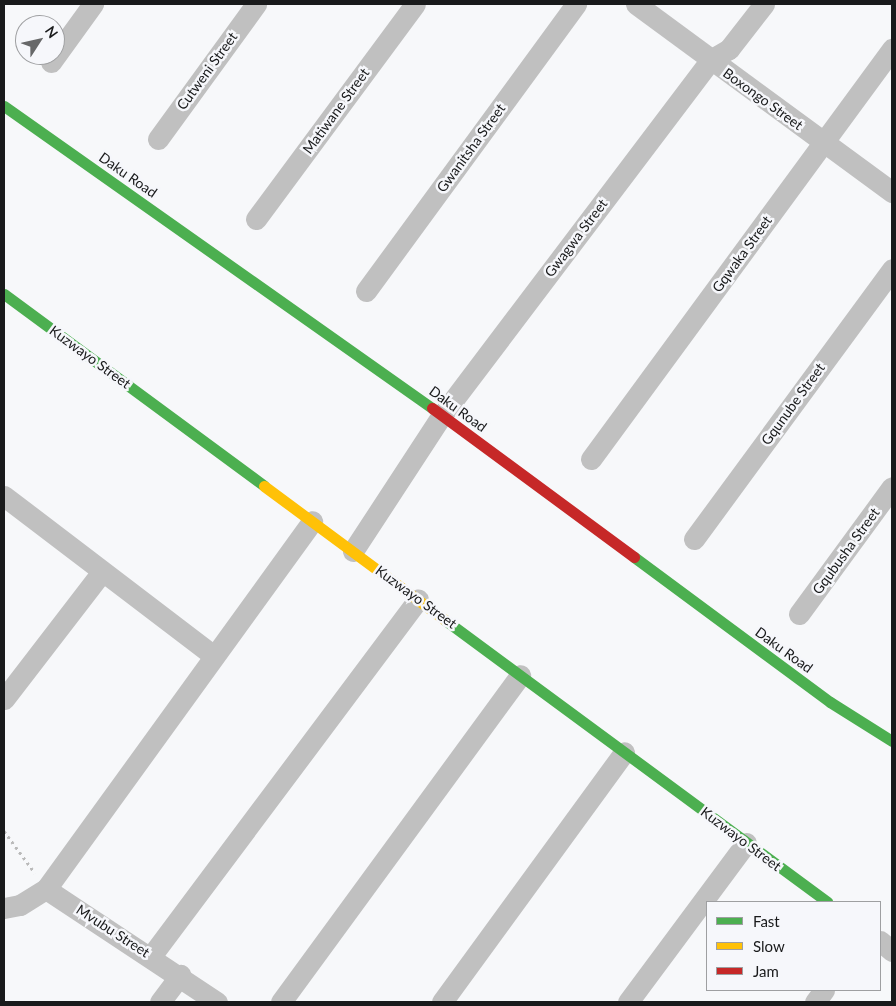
<!DOCTYPE html>
<style>
body{margin:0}
#map{position:relative;width:896px;height:1006px;overflow:hidden;background:#f7f8fa;font-family:Lato,sans-serif}
div>[style]{position:absolute}
[style*='--x']{left:calc(var(--x)*1px);top:calc(var(--y)*1px);width:calc(var(--w)*1px);rotate:calc(var(--a)*1deg)}
.path>*{height:3px;margin-top:-1.5px;transform-origin:0;background:repeating-linear-gradient(90deg,#bababa 0 2.5px,transparent 0 6.5px)}
.street>*{height:21px;margin:-10.5px;padding:0 10.5px;transform-origin:10.5px;border-radius:10.5px;background:#c0c0c0}
.fast>*{height:11px;margin:-5.5px;padding:0 5.5px;transform-origin:5.5px;border-radius:5.5px;background:#4caf50}
.slow>*{height:11px;margin:-5.5px;padding:0 5.5px;transform-origin:5.5px;border-radius:5.5px;background:#ffc107}
.jam>*{height:11px;margin:-5.5px;padding:0 5.5px;transform-origin:5.5px;border-radius:5.5px;background:#c62828}
span{translate:-50% -50%;white-space:nowrap;text-align:center;line-height:1.15;-webkit-text-stroke:5px #f6f7fb;paint-order:stroke}
.street-label{font-size:14px;color:#191a1b}
.frame{position:absolute;inset:0;border:5px solid #191a1b;pointer-events:none}
.legend{position:absolute;left:706px;top:901px;width:175px;height:90px;box-sizing:border-box;background:#f6f7fb;border:1px solid #9e9fa1;margin:0;padding:6px 9px;list-style:none;font-size:15px;color:#191a1b}
.legend li{display:flex;align-items:center;gap:10px;height:25px}
.legend b{width:25px;border:1px solid #9e9fa1}
.north{position:absolute;left:15px;top:15px;width:50px;height:50px;box-sizing:border-box;background:#f6f7fb;border:1px solid #9e9fa1;border-radius:50%;rotate:55deg;font-size:14px;font-weight:700;line-height:20px;text-align:center;color:#191a1b}
.north::after{content:'';display:block;margin:auto;width:18px;height:22px;background:#676869;clip-path:polygon(50% 0,100% 100%,50% 72%,0 100%)}
</style>
<div id="map">
<div class="path">
<div style="--x:4;--y:831;--w:52;--a:53.6"></div>
</div>
<div class="street">
<div style="--x:636;--y:4;--w:318;--a:36.3"></div>
<div style="--x:51;--y:62;--w:72;--a:-54.1"></div>
<div style="--x:158;--y:139;--w:167;--a:-54"></div>
<div style="--x:256;--y:219;--w:267;--a:-53.5"></div>
<div style="--x:366;--y:291;--w:356;--a:-53.8"></div>
<div style="--x:591;--y:459;--w:509;--a:-53.72"></div>
<div style="--x:4;--y:496;--w:264;--a:37.3"></div>
<div style="--x:694;--y:539;--w:335;--a:-53.7"></div>
<div style="--x:353;--y:551;--w:163;--a:-56.8"></div>
<div style="--x:442;--y:415;--w:445;--a:-52.9"></div>
<div style="--x:710;--y:60;--w:22;--a:-30"></div>
<div style="--x:729;--y:49;--w:57;--a:-52.1"></div>
<div style="--x:799;--y:614;--w:157;--a:-53.8"></div>
<div style="--x:4;--y:699;--w:159;--a:-52.4"></div>
<div style="--x:46;--y:889;--w:454;--a:-54.1"></div>
<div style="--x:4;--y:908;--w:16;--a:-11"></div>
<div style="--x:20;--y:905;--w:31;--a:-32"></div>
<div style="--x:46;--y:889;--w:205;--a:33.5"></div>
<div style="--x:880;--y:941;--w:16;--a:40"></div>
<div style="--x:152;--y:955;--w:444;--a:-53.2"></div>
<div style="--x:160;--y:1002;--w:34;--a:-53"></div>
<div style="--x:281;--y:1002;--w:405;--a:-53.8"></div>
<div style="--x:442;--y:1002;--w:309;--a:-53.9"></div>
<div style="--x:628;--y:1002;--w:198;--a:-53.4"></div>
<div style="--x:815;--y:1002;--w:15;--a:-53"></div>
</div>
<div class="fast">
<div style="--x:4;--y:106;--w:524;--a:35.21"></div>
<div style="--x:4;--y:294;--w:323;--a:36.4"></div>
<div style="--x:634;--y:557;--w:244;--a:36.5"></div>
<div style="--x:830;--y:702;--w:73;--a:32.2"></div>
<div style="--x:445;--y:620;--w:475;--a:36.4"></div>
</div>
<div class="slow">
<div style="--x:264;--y:486;--w:225;--a:36.5"></div>
</div>
<div class="jam">
<div style="--x:432;--y:408;--w:251;--a:36.4"></div>
</div>
<div class="street-label">
<span style="left:207px;top:71px;rotate:-54deg">Cutweni Street</span>
<span style="left:763px;top:99px;rotate:36deg">Boxongo Street</span>
<span style="left:336px;top:111px;rotate:-54deg">Matiwane Street</span>
<span style="left:471px;top:148px;rotate:-54deg">Gwanitsha Street</span>
<span style="left:128px;top:175px;rotate:35deg">Daku Road</span>
<span style="left:576px;top:238px;rotate:-53deg">Gwagwa Street</span>
<span style="left:742px;top:254px;rotate:-54deg">Gqwaka Street</span>
<span style="left:90px;top:357px;rotate:36deg">Kuzwayo Street</span>
<span style="left:793px;top:404px;rotate:-54deg">Gqunube Street</span>
<span style="left:458px;top:409px;rotate:36deg">Daku Road</span>
<span style="left:846px;top:551px;rotate:-54deg">Gqubusha Street</span>
<span style="left:416px;top:597px;rotate:36deg">Kuzwayo Street</span>
<span style="left:784px;top:650px;rotate:36deg">Daku Road</span>
<span style="left:741px;top:839px;rotate:37deg">Kuzwayo Street</span>
<span style="left:113px;top:931px;rotate:33deg">Mvubu Street</span>
</div>
<div class="frame"></div>
<ul class="legend">
<li><b style="height:6px;background:#4caf50"></b>Fast</li>
<li><b style="height:6px;background:#ffc107"></b>Slow</li>
<li><b style="height:6px;background:#c62828"></b>Jam</li>
</ul>
<div class="north">N</div>
</div>
